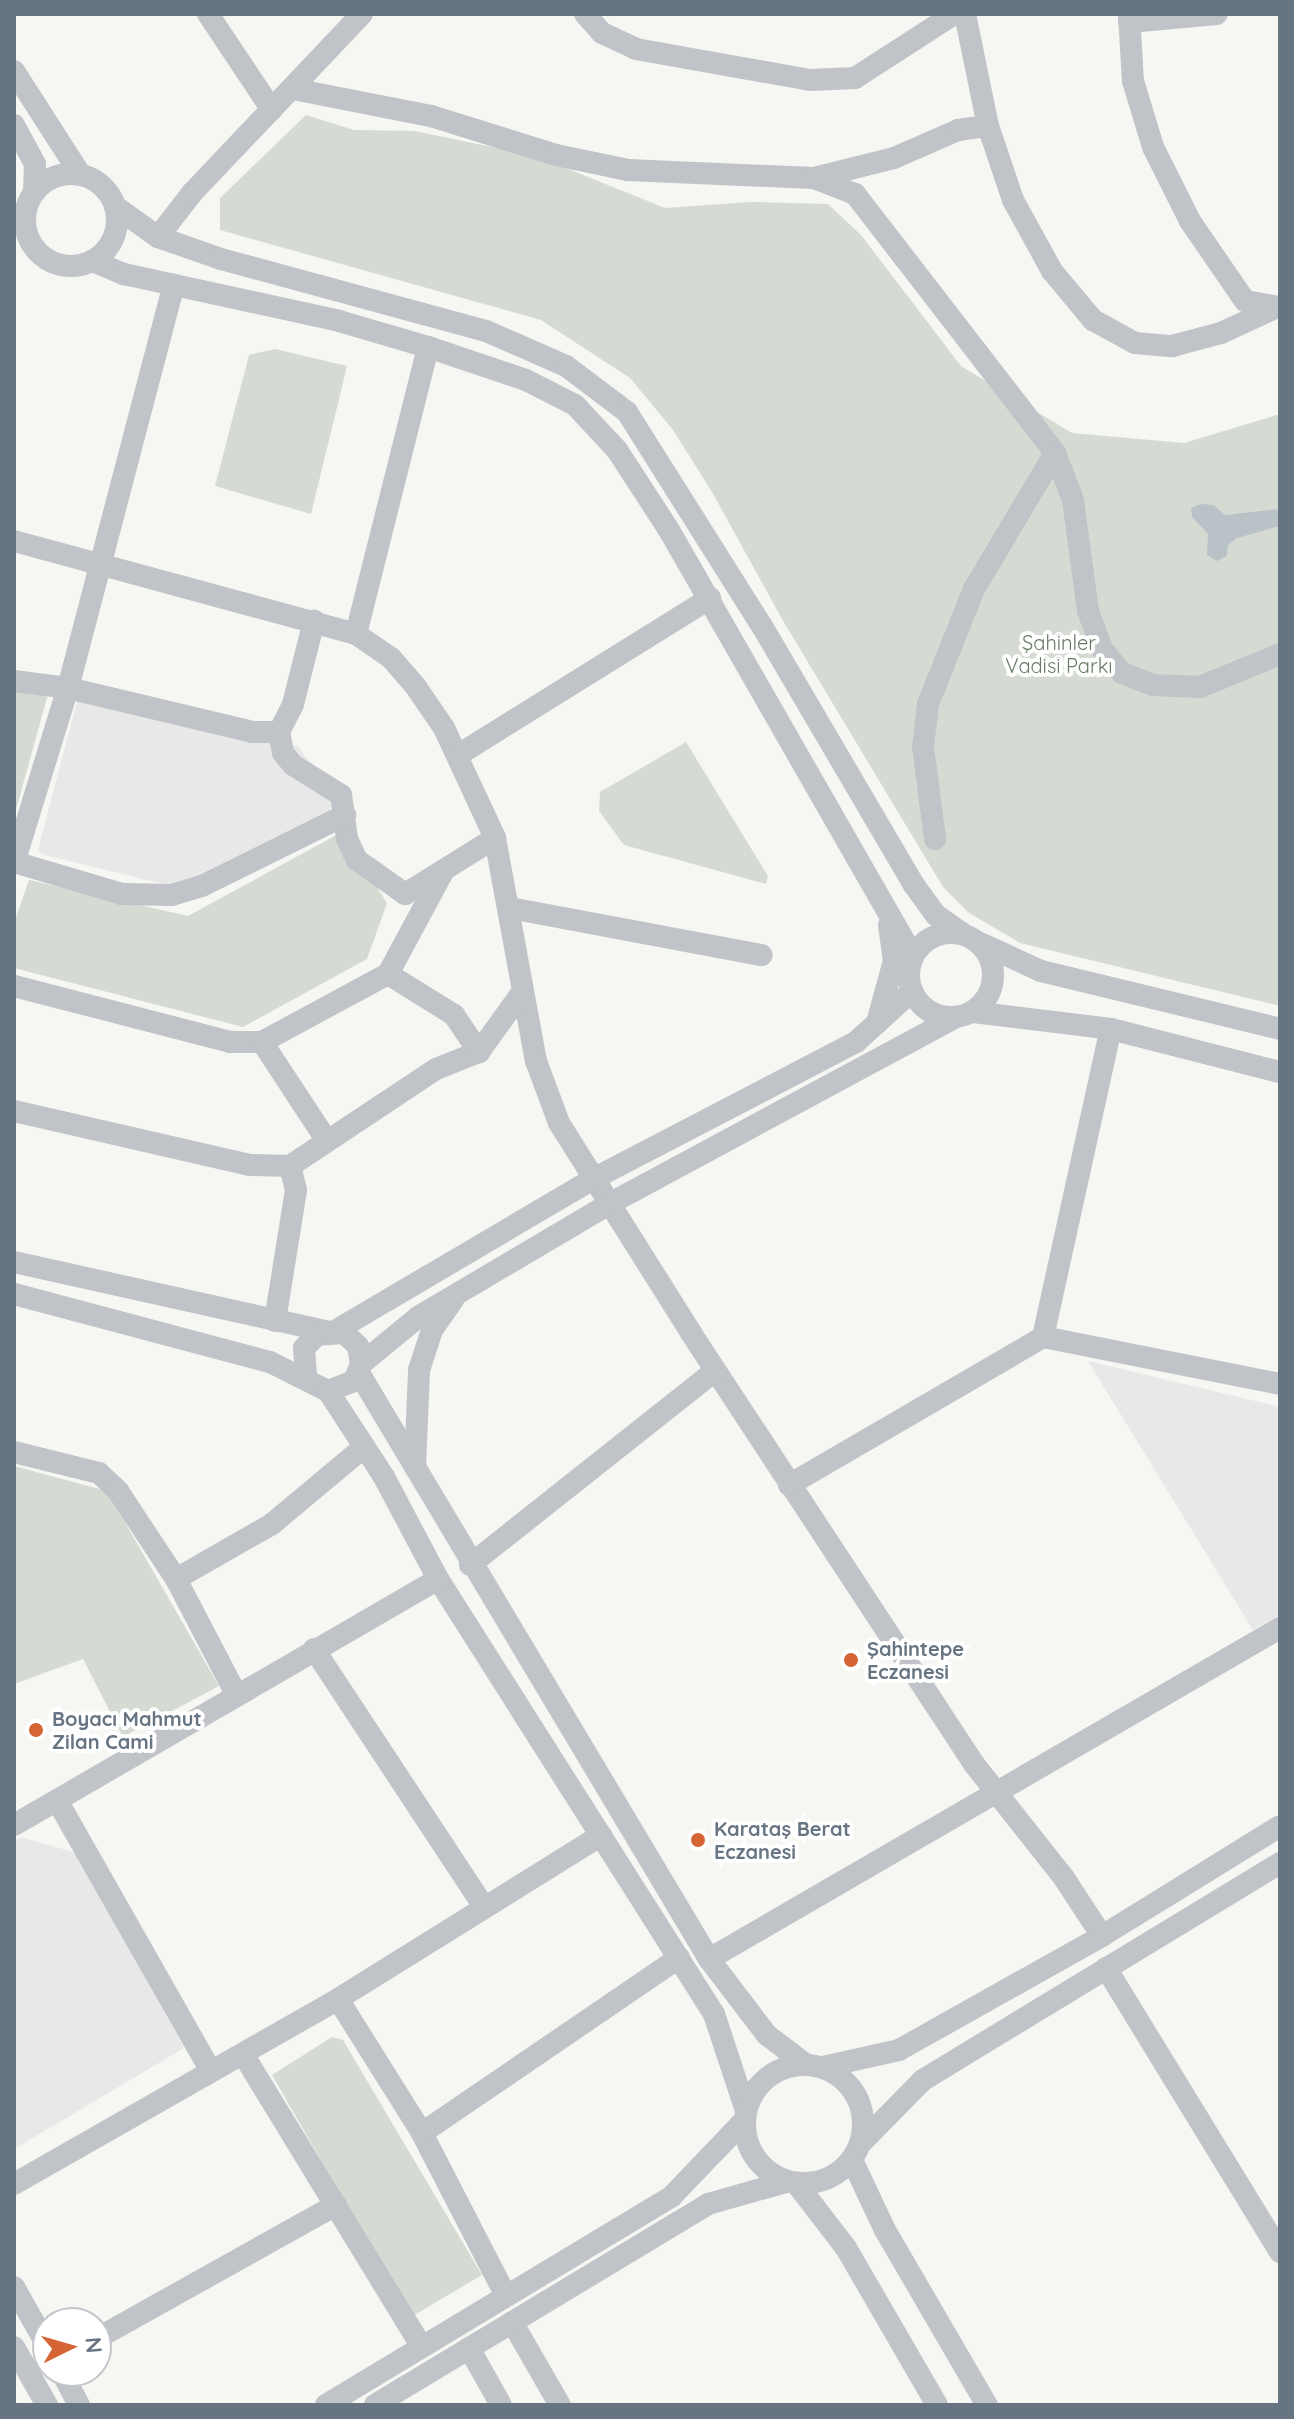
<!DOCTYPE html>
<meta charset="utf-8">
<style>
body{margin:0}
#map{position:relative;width:1294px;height:2419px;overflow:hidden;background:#f6f6f3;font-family:Quicksand,sans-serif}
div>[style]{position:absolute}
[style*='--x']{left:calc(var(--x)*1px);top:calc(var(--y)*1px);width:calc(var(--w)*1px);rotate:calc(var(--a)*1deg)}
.built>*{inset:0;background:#e7e8e7}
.green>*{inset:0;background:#d5dbd3}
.water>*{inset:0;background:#b9c2c7}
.minor>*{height:22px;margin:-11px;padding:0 11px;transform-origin:11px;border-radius:11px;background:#c0c3c7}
.minor>.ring{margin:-11px;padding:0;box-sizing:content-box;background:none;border:22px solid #c0c3c7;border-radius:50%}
.dots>*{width:22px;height:22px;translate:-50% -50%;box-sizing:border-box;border:4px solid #fff;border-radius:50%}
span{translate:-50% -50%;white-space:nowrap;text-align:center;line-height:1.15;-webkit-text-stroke:8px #fff;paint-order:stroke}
.park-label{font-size:20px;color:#687a66}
.poi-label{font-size:20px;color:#677482;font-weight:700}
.left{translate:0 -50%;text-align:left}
.frame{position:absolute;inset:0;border:16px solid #677482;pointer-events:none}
.north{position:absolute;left:32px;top:2307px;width:80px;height:80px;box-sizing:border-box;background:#fff;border:2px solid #c2c7cd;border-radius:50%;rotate:85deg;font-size:22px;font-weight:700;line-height:32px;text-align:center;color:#677482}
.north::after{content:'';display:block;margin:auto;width:28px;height:36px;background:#d56534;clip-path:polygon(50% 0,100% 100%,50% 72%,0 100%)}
</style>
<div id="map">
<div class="built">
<div style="clip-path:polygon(89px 695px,298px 746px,335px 798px,326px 818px,185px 889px,44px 855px,38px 850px,78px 698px)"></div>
<div style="clip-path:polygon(1088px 1361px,1280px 1407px,1280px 1615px,1253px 1630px)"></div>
<div style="clip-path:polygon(21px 1837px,77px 1853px,184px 2048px,14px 2149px,14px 1841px)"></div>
</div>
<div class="green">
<div style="clip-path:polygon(306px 115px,354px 130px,415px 131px,536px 156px,665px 208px,751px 202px,828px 204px,861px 235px,961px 366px,1072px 433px,1184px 443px,1280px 414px,1280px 1006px,1020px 943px,969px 913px,943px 887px,782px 619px,712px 492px,673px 430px,630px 378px,541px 320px,220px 230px,220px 198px)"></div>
<div style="clip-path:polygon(275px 349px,347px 366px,311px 514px,215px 486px,249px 355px)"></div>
<div style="clip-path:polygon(14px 680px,50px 687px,14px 817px)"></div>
<div style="clip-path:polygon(686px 742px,768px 876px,766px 884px,624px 845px,599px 811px,600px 792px)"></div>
<div style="clip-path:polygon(342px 832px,387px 903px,367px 959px,243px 1027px,14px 968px,14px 923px,29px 880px,188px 916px)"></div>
<div style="clip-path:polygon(14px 1466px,107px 1491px,219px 1686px,123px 1737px,83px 1659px,14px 1684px)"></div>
<div style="clip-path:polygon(332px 2037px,343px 2040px,482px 2275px,411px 2317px,272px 2075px)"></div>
</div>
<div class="water">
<div style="clip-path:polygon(1201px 504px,1214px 505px,1225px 515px,1280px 509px,1280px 526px,1237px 538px,1228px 545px,1227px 556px,1217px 561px,1207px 555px,1208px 534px,1192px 517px,1191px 508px)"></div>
</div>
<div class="minor">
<div style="--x:208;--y:14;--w:115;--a:56.3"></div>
<div style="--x:585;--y:14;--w:25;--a:48"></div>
<div style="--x:602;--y:33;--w:38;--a:25"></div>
<div style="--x:636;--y:49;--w:177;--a:10.1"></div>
<div style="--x:810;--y:80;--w:45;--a:-2.5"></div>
<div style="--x:855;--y:78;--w:118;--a:-32.9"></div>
<div style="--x:965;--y:14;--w:114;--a:78.4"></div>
<div style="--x:988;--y:126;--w:78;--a:71.3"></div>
<div style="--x:1013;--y:200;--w:81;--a:61.2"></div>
<div style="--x:1052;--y:271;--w:64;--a:50.1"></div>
<div style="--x:1093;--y:320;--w:48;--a:28.7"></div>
<div style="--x:1135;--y:343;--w:37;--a:5"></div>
<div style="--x:1172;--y:346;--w:51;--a:-14.9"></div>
<div style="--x:1221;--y:333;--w:57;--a:-24.8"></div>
<div style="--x:1129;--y:14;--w:67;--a:86.6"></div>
<div style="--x:1133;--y:81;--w:69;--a:73.1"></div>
<div style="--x:1153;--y:147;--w:83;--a:63.4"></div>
<div style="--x:1190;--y:221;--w:97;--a:55.5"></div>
<div style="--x:1245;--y:301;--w:35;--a:10"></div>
<div style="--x:1129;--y:22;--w:88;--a:-5.2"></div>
<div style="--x:14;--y:71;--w:122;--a:57.3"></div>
<div style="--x:293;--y:89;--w:141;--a:11.1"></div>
<div style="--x:431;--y:116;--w:131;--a:17.3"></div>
<div style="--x:556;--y:155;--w:74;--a:11.8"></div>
<div style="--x:628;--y:170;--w:186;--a:2.5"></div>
<div style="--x:814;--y:178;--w:44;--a:21.3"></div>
<div style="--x:855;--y:194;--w:327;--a:52.3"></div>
<div style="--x:1055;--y:453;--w:50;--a:69"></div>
<div style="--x:1073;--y:500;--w:112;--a:82.3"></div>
<div style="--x:1088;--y:611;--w:40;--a:69.8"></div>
<div style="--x:1102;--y:649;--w:31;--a:50"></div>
<div style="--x:1122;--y:673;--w:34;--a:21"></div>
<div style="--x:1154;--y:685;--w:46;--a:2.5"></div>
<div style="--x:1200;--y:687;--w:87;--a:-22.4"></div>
<div style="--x:14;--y:125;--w:44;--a:61.7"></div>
<div style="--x:35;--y:164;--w:28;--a:92"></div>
<div class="ring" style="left:25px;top:174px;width:70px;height:70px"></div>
<div style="--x:814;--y:178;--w:82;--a:-14"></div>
<div style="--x:894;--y:158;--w:70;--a:-23.6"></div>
<div style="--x:958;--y:130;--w:30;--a:-8"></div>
<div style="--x:116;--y:207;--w:52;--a:35.5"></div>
<div style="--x:158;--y:237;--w:67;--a:19.2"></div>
<div style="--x:221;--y:259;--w:275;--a:15.2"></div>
<div style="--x:486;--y:331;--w:87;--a:23.6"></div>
<div style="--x:566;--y:366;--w:76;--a:37"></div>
<div style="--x:627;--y:412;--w:253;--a:57.8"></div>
<div style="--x:762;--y:626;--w:300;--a:59.6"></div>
<div style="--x:914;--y:885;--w:37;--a:54"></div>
<div style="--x:936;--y:915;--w:32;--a:35"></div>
<div style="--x:158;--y:237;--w:56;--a:-52.3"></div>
<div style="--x:192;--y:193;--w:247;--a:-46.5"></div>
<div style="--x:93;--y:261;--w:34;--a:23"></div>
<div style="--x:124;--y:274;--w:220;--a:12.3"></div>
<div style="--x:339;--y:321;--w:93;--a:16.3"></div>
<div style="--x:428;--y:347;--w:103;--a:18.6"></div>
<div style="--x:526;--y:380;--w:55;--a:27"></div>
<div style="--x:575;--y:405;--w:62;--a:47"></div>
<div style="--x:617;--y:450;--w:95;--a:57"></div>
<div style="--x:669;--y:530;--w:491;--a:60.2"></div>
<div style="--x:14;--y:541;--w:354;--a:15.2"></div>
<div style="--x:356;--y:634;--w:42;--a:34.4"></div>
<div style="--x:391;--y:658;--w:38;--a:49"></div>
<div style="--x:416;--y:687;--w:50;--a:55.7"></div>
<div style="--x:444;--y:728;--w:121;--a:65.1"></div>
<div style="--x:495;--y:838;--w:227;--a:79.6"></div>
<div style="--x:536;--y:1061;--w:66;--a:69.6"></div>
<div style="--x:559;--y:1123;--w:248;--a:57.8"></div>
<div style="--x:691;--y:1333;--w:516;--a:56.71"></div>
<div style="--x:974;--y:1764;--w:145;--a:51.7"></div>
<div style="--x:1064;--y:1878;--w:69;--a:56.8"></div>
<div style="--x:356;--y:634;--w:296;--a:-75.9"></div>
<div style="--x:14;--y:681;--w:54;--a:7.4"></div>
<div style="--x:68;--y:688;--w:189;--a:13.4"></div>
<div style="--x:252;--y:732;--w:27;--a:0"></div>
<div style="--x:279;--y:732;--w:31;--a:-63"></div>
<div style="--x:293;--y:704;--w:86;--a:-75.8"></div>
<div style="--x:279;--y:732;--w:21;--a:79"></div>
<div style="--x:283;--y:753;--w:16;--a:50"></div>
<div style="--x:293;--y:765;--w:57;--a:32"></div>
<div style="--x:341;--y:795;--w:44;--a:82.2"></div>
<div style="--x:347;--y:839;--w:23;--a:65"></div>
<div style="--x:357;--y:860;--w:59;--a:35.3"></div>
<div style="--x:405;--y:894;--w:106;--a:-31.9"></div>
<div style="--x:458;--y:755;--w:297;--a:-31.9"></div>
<div style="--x:935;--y:839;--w:93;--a:-97.4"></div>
<div style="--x:923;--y:747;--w:43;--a:-83.4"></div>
<div style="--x:928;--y:704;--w:124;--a:-68.2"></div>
<div style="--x:974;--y:589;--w:158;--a:-59.2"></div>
<div style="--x:14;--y:862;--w:113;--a:16.5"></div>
<div style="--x:122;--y:894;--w:50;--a:1.1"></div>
<div style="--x:172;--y:895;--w:31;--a:-17"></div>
<div style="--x:202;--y:886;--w:160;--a:-26.4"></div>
<div style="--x:14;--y:863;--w:183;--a:-72.9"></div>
<div style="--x:68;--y:688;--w:417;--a:-75.3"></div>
<div style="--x:510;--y:908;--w:256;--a:10.6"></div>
<div class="ring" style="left:909px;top:933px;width:62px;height:62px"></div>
<div style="--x:980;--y:943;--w:67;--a:24.7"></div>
<div style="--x:1041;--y:971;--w:246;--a:13.6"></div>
<div style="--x:388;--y:974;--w:118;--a:-61.7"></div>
<div style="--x:14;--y:986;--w:223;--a:14.5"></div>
<div style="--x:230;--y:1042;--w:32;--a:0"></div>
<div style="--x:262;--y:1042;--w:143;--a:-28.4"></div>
<div style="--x:388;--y:974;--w:78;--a:31.8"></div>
<div style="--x:454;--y:1015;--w:45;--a:56"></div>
<div style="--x:973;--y:1012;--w:139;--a:7"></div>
<div style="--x:1111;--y:1029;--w:174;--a:14.3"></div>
<div style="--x:877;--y:1023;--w:64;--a:-74.7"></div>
<div style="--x:894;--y:961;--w:36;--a:-98"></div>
<div style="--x:262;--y:1042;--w:118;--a:56.7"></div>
<div style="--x:14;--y:1111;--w:242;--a:12.9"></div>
<div style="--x:250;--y:1165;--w:40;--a:1.4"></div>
<div style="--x:290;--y:1166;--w:175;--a:-33.6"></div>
<div style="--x:436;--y:1069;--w:46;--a:-21.6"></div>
<div style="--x:479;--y:1052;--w:75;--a:-54.2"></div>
<div style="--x:14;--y:1262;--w:320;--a:12.5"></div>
<div style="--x:14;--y:1294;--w:265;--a:14.9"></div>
<div style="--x:270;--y:1362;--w:65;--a:26.6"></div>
<div style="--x:328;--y:1391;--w:28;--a:-21"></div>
<div style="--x:354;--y:1381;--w:18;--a:-68"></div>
<div style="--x:361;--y:1364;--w:18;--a:-99"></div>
<div style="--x:358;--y:1346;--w:19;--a:-137"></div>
<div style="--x:344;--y:1333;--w:27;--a:176"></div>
<div style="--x:317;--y:1335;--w:18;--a:135"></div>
<div style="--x:304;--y:1348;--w:28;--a:86"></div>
<div style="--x:275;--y:1321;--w:133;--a:-80.9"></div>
<div style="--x:296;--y:1190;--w:25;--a:-104"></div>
<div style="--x:335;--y:1331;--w:299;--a:-30.5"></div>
<div style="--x:593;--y:1179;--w:297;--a:-27.5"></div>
<div style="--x:856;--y:1042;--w:76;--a:-42.3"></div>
<div style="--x:1043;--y:1337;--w:315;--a:-77.6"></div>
<div style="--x:361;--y:1364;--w:74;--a:-39.5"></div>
<div style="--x:418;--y:1317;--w:222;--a:-30.6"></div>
<div style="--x:609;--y:1204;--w:393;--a:-28.3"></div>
<div style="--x:359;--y:1373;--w:683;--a:59.15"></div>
<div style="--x:709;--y:1959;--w:96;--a:52.7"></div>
<div style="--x:767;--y:2035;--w:48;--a:37.3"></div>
<div style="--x:328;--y:1391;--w:103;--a:56.9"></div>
<div style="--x:384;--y:1477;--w:115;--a:62.1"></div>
<div style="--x:438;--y:1579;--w:515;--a:57.61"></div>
<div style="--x:714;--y:2014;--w:102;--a:71.7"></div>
<div style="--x:14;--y:1452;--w:88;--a:13.9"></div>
<div style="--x:99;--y:1473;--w:26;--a:43"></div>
<div style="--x:118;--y:1491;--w:105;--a:56.6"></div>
<div style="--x:176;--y:1579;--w:127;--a:62.4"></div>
<div style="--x:415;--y:1467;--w:97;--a:-87.6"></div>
<div style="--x:419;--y:1370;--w:42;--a:-72"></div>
<div style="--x:432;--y:1330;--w:37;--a:-55"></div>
<div style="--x:789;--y:1485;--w:294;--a:-30.2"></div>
<div style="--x:1043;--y:1337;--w:242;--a:11.2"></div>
<div style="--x:470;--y:1565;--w:313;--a:-38.4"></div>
<div style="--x:176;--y:1579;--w:111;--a:-29.8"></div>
<div style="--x:272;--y:1524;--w:120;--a:-39.9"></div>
<div style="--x:314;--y:1649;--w:309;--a:56.6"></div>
<div style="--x:58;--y:1802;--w:309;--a:60.4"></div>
<div style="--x:14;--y:1825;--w:490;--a:-30.1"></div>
<div style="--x:709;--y:1959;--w:660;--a:-30.1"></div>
<div style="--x:1106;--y:1968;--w:333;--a:58.5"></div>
<div style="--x:243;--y:2054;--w:343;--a:58.6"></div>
<div class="ring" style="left:745px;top:2065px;width:96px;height:96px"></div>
<div style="--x:823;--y:2067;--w:78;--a:-12.6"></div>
<div style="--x:899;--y:2050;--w:233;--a:-29.3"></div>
<div style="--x:1102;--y:1936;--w:209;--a:-31.7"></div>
<div style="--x:422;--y:2133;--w:311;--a:-34.3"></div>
<div style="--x:861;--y:2143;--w:88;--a:-45.5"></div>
<div style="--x:923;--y:2080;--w:418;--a:-31.3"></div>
<div style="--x:852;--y:2160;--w:77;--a:64.8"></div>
<div style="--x:885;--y:2230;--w:203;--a:59.8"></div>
<div style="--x:796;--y:2183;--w:82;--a:52.4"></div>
<div style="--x:846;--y:2248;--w:181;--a:59.9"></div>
<div style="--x:14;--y:2184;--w:373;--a:-29.7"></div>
<div style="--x:14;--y:2287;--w:69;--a:60.5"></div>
<div style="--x:506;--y:2296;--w:183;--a:-117.3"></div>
<div style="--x:422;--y:2133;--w:158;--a:-122.1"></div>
<div style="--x:338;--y:1999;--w:310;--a:-31.9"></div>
<div style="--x:512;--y:2322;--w:96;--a:60"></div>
<div style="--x:96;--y:2339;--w:275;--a:-29.2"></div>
<div style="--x:14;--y:2347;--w:67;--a:60.4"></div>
<div style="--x:469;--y:2348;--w:65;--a:60.7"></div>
<div style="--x:61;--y:2371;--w:38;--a:62"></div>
<div style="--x:326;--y:2405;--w:404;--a:-31.1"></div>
<div style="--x:672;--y:2196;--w:105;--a:-46.2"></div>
<div style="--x:375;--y:2405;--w:389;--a:-31.1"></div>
<div style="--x:708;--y:2204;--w:81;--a:-15.8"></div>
</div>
<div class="dots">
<div style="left:851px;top:1660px;background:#d56534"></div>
<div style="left:36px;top:1730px;background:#d56534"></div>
<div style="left:698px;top:1840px;background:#d56534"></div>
</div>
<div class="park-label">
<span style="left:1059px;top:654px">Şahinler<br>Vadisi Parkı</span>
</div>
<div class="poi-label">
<span class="left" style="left:867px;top:1660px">Şahintepe<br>Eczanesi</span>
<span class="left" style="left:52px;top:1730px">Boyacı Mahmut<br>Zilan Cami</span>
<span class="left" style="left:714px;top:1840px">Karataş Berat<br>Eczanesi</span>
</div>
<div class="frame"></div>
<div class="north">N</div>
</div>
